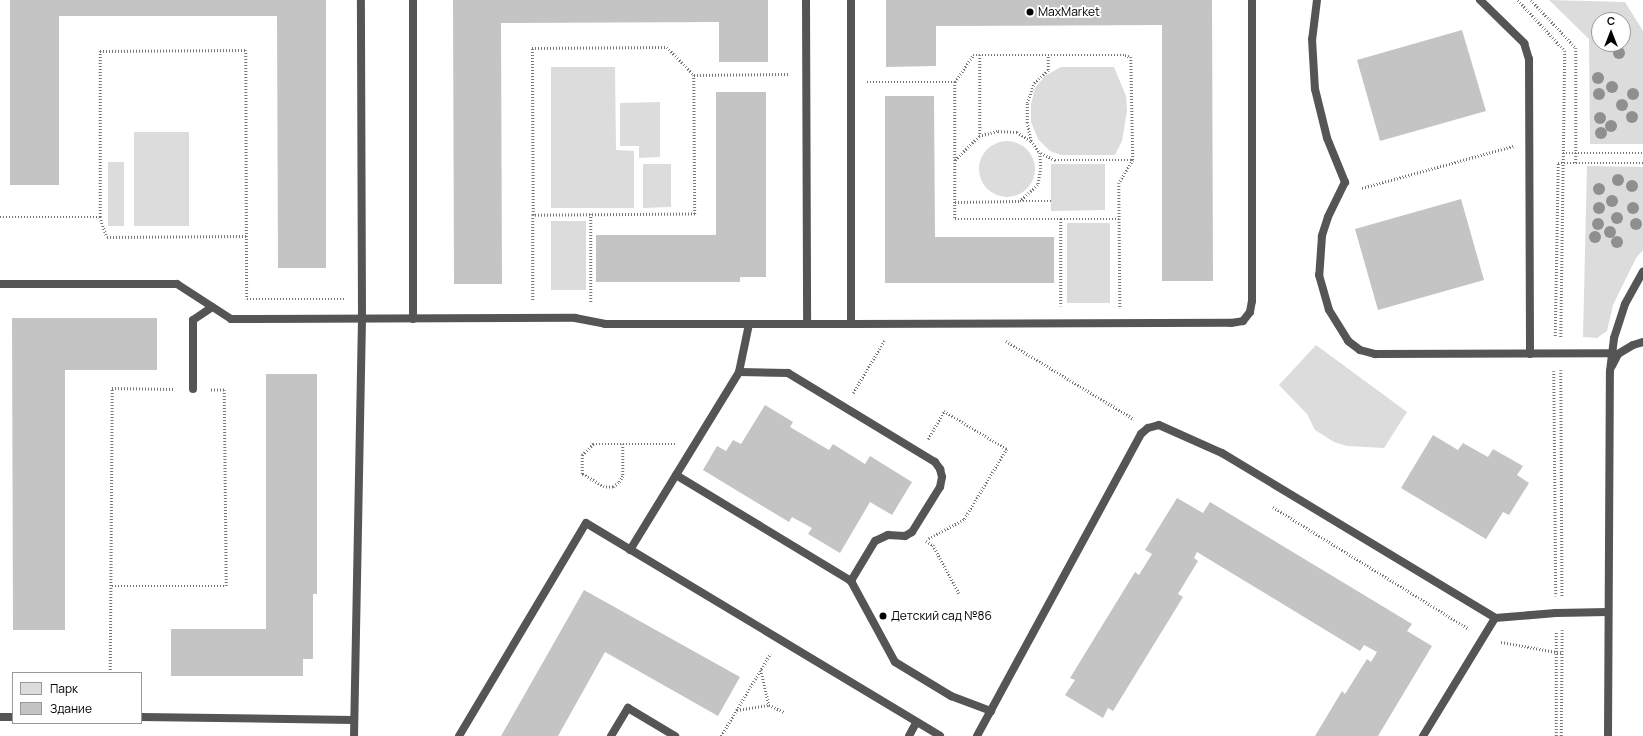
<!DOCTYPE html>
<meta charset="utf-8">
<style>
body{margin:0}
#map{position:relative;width:1643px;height:736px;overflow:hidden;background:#fff;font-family:Manrope,sans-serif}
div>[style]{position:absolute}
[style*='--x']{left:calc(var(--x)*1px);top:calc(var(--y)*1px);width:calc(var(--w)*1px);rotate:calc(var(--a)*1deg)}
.green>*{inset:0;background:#dcdcdc}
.round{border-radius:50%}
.building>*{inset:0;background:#c4c4c4}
.path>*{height:2.5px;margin-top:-1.25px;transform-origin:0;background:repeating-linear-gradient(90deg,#777 0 1px,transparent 0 3px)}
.service>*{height:8px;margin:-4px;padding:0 4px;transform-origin:4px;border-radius:4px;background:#555}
.trees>*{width:12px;height:12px;margin:-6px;border-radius:50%;background:#8f8f8f}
.dots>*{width:11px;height:11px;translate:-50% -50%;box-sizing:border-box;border:2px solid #fff;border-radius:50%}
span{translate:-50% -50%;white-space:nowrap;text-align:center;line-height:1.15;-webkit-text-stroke:3.5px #fff;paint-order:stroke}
.poi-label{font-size:12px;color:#000}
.left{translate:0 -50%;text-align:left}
.legend{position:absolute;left:12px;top:672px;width:130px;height:52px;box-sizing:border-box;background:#fff;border:1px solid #999;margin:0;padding:5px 7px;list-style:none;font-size:12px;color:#000}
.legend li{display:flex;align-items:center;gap:8px;height:20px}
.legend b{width:20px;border:1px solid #999}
.north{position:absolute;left:1591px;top:12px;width:40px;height:40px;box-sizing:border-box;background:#fff;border:1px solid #999;border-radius:50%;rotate:0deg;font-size:11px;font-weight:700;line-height:16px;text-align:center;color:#000}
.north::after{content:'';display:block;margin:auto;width:14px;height:18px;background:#000;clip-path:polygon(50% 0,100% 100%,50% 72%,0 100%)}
</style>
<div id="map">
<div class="green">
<div style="clip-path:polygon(evenodd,1549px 0,1625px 2px,1643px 31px,1643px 144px,1590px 144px,1589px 39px,1549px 0,1599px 20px,1623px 20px,1623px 44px,1599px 44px,1599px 20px)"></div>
<div style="clip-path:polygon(551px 67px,615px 67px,616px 150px,634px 151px,634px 208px,551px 208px)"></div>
<div style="clip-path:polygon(1061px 67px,1114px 67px,1126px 96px,1127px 111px,1122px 141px,1115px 155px,1061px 155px,1050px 151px,1038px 139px,1031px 122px,1031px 104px,1035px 88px,1045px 76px)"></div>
<div style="clip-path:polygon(660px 102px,660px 157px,639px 158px,639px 146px,620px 146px,620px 103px)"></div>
<div style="clip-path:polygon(134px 132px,189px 132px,189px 226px,134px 226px)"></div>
<div class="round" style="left:979px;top:141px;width:56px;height:56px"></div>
<div style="clip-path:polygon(108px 162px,124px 162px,124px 226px,108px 226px)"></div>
<div style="clip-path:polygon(643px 164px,671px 164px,671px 207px,643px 208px)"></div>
<div style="clip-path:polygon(1051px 164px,1105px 164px,1105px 210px,1051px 211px)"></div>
<div style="clip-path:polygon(1587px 166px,1643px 167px,1643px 250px,1636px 258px,1613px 305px,1607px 331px,1597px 338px,1583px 337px)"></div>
<div style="clip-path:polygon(551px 221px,586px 221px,586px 290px,551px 290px)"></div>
<div style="clip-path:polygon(1067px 223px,1110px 223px,1110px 303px,1067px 303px)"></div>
<div style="clip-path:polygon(1316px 345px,1407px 412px,1384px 448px,1347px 446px,1334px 442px,1315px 430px,1307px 414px,1279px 385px)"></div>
</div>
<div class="building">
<div style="clip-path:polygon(10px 0,326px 0,326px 268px,278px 268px,277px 16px,59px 16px,59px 185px,10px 185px)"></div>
<div style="clip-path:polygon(453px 0,768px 0,768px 62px,719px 62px,719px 22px,501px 23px,502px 284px,454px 284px)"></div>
<div style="clip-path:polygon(886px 0,1212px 0,1213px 281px,1162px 281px,1162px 25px,936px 26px,936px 66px,886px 67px)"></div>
<div style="clip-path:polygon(1462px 30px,1486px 111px,1380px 141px,1357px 60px)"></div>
<div style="clip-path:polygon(716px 92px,766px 92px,766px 277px,740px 277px,740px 282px,596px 282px,596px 235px,716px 235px)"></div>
<div style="clip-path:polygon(885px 96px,934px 96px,935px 237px,1054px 237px,1054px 283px,885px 283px)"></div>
<div style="clip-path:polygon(1461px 199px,1484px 280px,1378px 310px,1355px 229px)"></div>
<div style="clip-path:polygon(12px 318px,157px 318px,157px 370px,65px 370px,65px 630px,13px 630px)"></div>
<div style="clip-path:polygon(266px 374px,317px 374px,317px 594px,313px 594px,313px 659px,303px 659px,303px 676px,171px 676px,171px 629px,266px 629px)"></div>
<div style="clip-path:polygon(765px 405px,793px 422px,790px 427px,829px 450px,833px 444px,865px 464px,870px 456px,912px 482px,892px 515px,870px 502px,840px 553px,808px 534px,812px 528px,792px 517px,789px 522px,703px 470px,717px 446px,726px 451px,733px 440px,741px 444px)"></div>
<div style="clip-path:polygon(1433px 435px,1458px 450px,1463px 443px,1488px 457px,1493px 449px,1523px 466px,1517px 475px,1529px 483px,1509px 515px,1503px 512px,1486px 539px,1401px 488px)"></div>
<div style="clip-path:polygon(1177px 498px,1203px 513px,1210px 502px,1412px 624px,1407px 631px,1432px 646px,1378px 736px,1315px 736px,1342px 691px,1345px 694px,1367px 659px,1371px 662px,1377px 652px,1364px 645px,1360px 651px,1197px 552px,1194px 558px,1198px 561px,1178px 594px,1183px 597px,1113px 711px,1108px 708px,1103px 718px,1065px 695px,1075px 680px,1070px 678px,1135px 572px,1139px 575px,1152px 554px,1145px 550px)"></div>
<div style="clip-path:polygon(584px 590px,740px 677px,718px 716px,605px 652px,558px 736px,501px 736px)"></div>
</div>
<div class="path">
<div style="--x:1518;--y:0;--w:69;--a:47.3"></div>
<div style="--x:1565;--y:51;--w:286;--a:90.8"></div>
<div style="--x:1531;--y:0;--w:66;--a:46.8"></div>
<div style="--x:1576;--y:48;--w:115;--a:90"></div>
<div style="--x:1576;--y:163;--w:67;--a:0"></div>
<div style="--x:667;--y:47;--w:39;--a:46"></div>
<div style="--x:694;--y:75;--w:139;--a:89.6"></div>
<div style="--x:695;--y:214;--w:162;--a:179.6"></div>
<div style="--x:533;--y:215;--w:167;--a:-90.3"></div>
<div style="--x:532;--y:48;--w:135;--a:-0.4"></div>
<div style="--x:980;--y:55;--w:81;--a:90"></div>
<div style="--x:694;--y:75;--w:96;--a:-0.6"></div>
<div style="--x:867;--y:82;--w:88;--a:0"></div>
<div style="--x:955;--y:82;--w:32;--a:-56"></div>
<div style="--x:973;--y:55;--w:152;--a:0"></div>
<div style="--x:1125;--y:55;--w:6;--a:18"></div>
<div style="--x:1131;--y:57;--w:103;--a:88.9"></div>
<div style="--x:1133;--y:160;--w:27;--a:121"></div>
<div style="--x:1119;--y:183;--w:124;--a:89.5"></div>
<div style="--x:955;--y:82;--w:137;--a:90"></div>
<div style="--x:955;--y:219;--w:106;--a:0"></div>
<div style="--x:1061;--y:219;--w:87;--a:90"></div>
<div style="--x:1031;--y:141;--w:18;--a:-103"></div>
<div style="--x:1027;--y:123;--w:20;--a:-90"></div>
<div style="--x:1027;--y:103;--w:21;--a:-71"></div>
<div style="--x:1034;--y:83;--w:19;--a:-43"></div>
<div style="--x:1048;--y:70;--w:15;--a:-90"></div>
<div style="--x:1041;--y:153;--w:16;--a:27"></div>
<div style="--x:1055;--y:160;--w:77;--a:0"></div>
<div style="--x:1563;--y:153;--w:80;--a:0"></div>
<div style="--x:955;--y:160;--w:34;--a:-45"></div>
<div style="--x:979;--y:136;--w:20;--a:-15"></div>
<div style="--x:998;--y:131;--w:19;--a:3"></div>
<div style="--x:1017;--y:132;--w:17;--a:33"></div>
<div style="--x:1031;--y:141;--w:15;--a:53"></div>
<div style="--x:1040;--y:153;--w:15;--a:86"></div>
<div style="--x:1041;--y:168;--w:17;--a:100"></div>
<div style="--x:1038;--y:185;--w:24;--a:138"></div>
<div style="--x:1020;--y:201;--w:31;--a:0"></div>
<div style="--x:1362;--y:188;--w:157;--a:-15.5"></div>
<div style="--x:955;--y:202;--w:65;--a:-0.9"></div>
<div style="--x:591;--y:214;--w:89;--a:90"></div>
<div style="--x:533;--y:215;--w:86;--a:90"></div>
<div style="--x:0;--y:217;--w:100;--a:0"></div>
<div style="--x:100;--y:217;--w:166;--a:-90"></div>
<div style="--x:100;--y:51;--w:146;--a:-0.4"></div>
<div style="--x:246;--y:50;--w:249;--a:89.8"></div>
<div style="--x:247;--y:299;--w:98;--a:0"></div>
<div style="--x:100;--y:217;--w:21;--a:71"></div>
<div style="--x:107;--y:237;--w:140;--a:-0.4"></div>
<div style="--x:1061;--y:219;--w:58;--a:0"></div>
<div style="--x:1555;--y:336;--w:173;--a:-89"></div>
<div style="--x:1558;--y:163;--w:18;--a:0"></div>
<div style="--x:1006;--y:341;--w:150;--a:31.4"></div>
<div style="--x:1561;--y:370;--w:227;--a:89.7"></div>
<div style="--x:1554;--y:371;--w:225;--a:89.5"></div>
<div style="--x:853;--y:393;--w:61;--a:-59.2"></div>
<div style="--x:928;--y:439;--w:32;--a:-60"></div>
<div style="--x:944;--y:411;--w:74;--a:31.1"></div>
<div style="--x:1007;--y:449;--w:83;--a:121.2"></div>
<div style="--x:964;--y:520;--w:40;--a:152"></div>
<div style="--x:623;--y:444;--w:32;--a:90"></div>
<div style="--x:623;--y:476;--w:8;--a:120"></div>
<div style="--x:619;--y:483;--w:7;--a:146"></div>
<div style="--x:613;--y:487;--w:9;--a:180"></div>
<div style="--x:604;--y:487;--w:26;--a:-149"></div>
<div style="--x:582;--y:474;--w:19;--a:-90"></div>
<div style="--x:582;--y:455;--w:16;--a:-45"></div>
<div style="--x:593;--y:444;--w:82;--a:0"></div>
<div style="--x:1273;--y:507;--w:231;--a:31.9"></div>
<div style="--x:926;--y:541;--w:8;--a:30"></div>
<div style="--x:933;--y:545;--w:55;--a:61.6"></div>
<div style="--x:112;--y:586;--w:114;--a:0"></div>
<div style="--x:226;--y:586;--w:196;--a:-90.6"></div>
<div style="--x:224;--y:390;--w:14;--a:180"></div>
<div style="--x:1501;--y:642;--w:62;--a:10.2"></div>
<div style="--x:761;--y:670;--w:36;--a:77"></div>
<div style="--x:110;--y:673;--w:285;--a:-89.6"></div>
<div style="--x:112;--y:388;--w:63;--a:0.9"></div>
<div style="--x:737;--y:710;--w:32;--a:-9"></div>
<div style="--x:769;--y:705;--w:17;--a:25"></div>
<div style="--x:721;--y:736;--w:96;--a:-59.1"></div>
<div style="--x:1556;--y:736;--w:105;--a:-90"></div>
<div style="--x:1561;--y:736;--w:106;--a:-89.5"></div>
</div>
<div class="service">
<div style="--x:413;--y:0;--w:319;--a:90"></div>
<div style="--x:806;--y:0;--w:324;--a:89.8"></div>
<div style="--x:851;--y:0;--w:324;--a:90"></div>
<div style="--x:851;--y:324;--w:380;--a:-0.2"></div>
<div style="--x:1231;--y:323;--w:12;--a:-9"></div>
<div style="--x:1243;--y:321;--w:11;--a:-52"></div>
<div style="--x:1250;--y:312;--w:11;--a:-80"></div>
<div style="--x:1252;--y:301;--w:301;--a:-90"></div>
<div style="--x:1317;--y:0;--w:39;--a:97"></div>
<div style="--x:1312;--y:39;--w:50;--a:86.6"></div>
<div style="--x:1315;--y:89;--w:50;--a:76.2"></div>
<div style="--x:1327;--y:138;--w:48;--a:67.8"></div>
<div style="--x:1345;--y:182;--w:39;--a:116"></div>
<div style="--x:1328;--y:217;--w:20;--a:108"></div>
<div style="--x:1322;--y:236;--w:39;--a:94"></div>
<div style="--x:1319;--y:275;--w:36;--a:74"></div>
<div style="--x:1329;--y:310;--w:36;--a:58"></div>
<div style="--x:1348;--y:341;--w:15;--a:37"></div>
<div style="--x:1360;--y:350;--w:16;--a:15"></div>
<div style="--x:1375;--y:354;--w:237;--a:-0.2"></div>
<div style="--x:1480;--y:0;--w:62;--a:44.3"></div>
<div style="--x:1524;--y:43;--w:17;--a:73"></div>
<div style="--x:1529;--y:59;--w:295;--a:89.8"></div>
<div style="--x:0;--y:284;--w:177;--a:0"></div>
<div style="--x:177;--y:284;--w:64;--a:32.9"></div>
<div style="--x:231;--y:319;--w:344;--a:-0.2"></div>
<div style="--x:575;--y:318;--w:31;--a:11"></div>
<div style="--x:605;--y:324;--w:246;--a:0"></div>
<div style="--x:1612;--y:366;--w:13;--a:-63"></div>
<div style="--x:1618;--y:354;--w:17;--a:-31"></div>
<div style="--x:1633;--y:345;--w:10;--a:-17"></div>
<div style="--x:739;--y:372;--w:49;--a:-78.2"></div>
<div style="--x:193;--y:389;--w:69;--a:-90"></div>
<div style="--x:193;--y:320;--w:23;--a:-34"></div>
<div style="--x:676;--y:475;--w:205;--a:31.2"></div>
<div style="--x:851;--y:581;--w:92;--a:61.5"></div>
<div style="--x:895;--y:662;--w:66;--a:31.3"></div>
<div style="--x:951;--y:696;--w:43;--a:20.6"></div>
<div style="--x:630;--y:550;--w:209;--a:-58.5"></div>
<div style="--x:739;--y:372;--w:49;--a:1.2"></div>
<div style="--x:788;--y:373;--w:172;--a:31.2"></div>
<div style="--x:935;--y:462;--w:9;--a:54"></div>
<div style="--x:940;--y:469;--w:8;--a:76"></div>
<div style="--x:942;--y:477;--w:10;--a:101"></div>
<div style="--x:940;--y:487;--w:53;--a:121.9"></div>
<div style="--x:912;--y:532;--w:8;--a:150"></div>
<div style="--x:905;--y:536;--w:17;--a:-177"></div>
<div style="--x:888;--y:535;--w:14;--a:155"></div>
<div style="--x:875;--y:541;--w:47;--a:121"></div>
<div style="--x:0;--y:717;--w:13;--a:0"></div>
<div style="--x:141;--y:717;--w:212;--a:0.8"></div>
<div style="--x:354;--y:736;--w:418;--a:-88.9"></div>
<div style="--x:362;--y:318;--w:318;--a:-90.2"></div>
<div style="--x:459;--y:736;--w:248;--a:-59.2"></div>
<div style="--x:586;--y:523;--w:413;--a:31"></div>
<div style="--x:611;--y:736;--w:33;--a:-59"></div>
<div style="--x:628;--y:708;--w:55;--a:30.8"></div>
<div style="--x:909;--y:736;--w:15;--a:-62"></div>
<div style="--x:977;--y:736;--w:344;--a:-61.5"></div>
<div style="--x:1141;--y:434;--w:9;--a:-41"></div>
<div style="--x:1148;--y:428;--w:11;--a:-15"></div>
<div style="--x:1159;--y:425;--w:69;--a:24"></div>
<div style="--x:1222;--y:453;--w:319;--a:31.1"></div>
<div style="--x:1423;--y:736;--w:138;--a:-58.6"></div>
<div style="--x:1495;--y:618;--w:61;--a:-4.7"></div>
<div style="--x:1556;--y:613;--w:52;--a:-1.1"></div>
<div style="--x:1608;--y:736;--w:365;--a:-89.7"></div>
<div style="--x:1610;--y:371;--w:33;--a:-83"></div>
<div style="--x:1614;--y:338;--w:36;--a:-72"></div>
<div style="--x:1625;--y:304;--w:37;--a:-61"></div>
</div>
<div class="trees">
<div style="left:1619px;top:53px"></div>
<div style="left:1598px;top:78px"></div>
<div style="left:1612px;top:87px"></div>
<div style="left:1599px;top:94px"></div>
<div style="left:1633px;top:94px"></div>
<div style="left:1622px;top:105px"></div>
<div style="left:1632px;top:117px"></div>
<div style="left:1600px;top:118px"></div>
<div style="left:1611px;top:126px"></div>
<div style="left:1601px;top:133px"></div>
<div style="left:1618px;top:180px"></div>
<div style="left:1632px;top:186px"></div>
<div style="left:1599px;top:189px"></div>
<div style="left:1612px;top:201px"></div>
<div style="left:1599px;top:208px"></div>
<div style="left:1633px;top:208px"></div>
<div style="left:1617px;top:218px"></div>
<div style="left:1598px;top:224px"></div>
<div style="left:1636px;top:224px"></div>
<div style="left:1610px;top:232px"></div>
<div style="left:1595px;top:237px"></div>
<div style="left:1617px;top:242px"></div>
</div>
<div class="dots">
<div style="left:1030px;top:12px;background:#000"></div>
<div style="left:883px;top:616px;background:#000"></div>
</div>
<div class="poi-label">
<span class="left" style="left:1038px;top:12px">MaxMarket</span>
<span class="left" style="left:891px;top:616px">Детский сад №86</span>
</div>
<ul class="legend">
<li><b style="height:11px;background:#dcdcdc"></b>Парк</li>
<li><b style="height:11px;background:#c4c4c4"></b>Здание</li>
</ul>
<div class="north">С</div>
</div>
